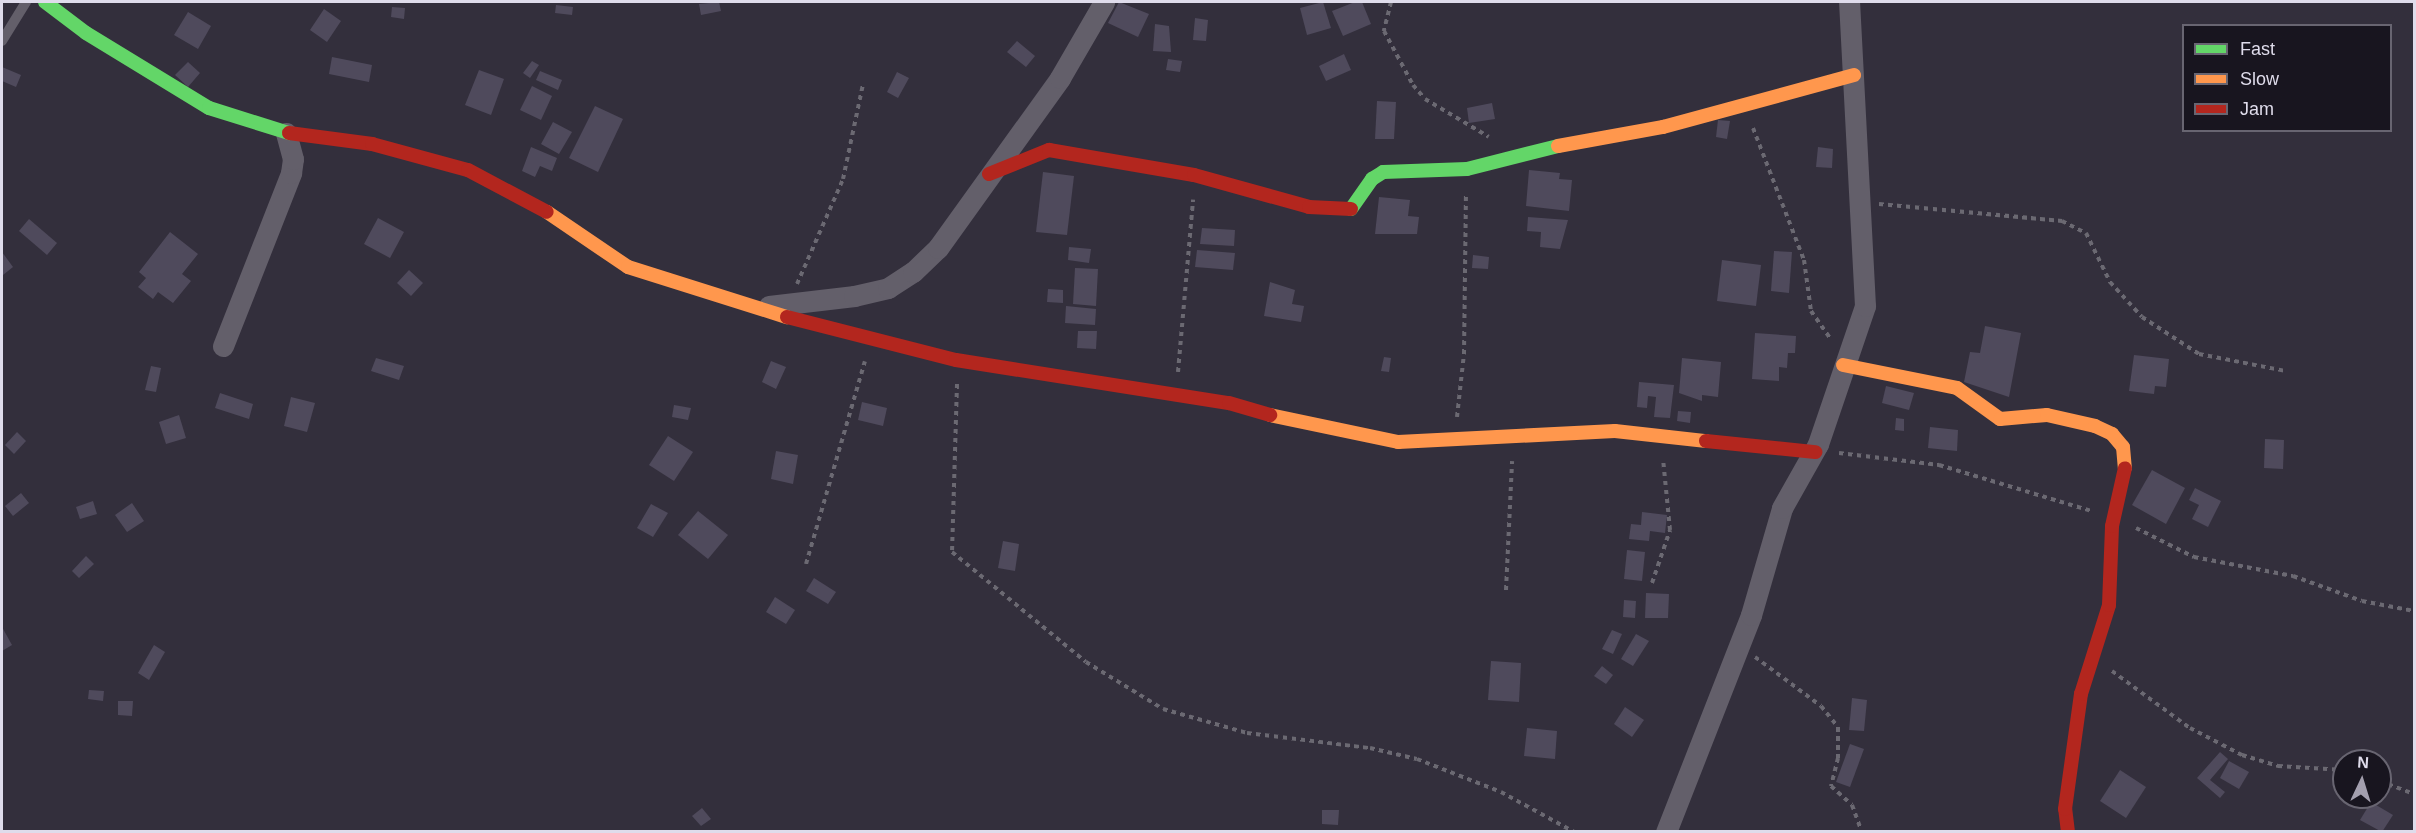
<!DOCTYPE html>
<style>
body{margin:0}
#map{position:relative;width:2416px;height:833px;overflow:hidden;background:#332f3c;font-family:Arial,sans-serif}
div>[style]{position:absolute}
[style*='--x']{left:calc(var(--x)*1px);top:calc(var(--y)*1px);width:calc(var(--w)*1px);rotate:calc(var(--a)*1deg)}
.building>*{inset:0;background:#4f4a5c}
.path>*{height:4px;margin-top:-2px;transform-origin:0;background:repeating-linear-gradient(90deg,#6b6972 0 4.5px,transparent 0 9px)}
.lane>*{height:10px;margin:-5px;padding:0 5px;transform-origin:5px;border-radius:5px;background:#635f6a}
.street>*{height:21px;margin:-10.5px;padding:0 10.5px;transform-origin:10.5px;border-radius:10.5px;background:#635f6a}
.fast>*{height:14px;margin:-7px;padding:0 7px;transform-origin:7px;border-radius:7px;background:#63d668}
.slow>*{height:14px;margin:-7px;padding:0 7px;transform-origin:7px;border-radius:7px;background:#ff974d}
.jam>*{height:14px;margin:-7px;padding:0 7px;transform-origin:7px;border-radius:7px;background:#b3261e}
span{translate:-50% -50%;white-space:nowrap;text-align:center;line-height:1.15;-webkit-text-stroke:4.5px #18151f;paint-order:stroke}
.frame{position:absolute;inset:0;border:3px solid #dfdceb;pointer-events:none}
.legend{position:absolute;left:2182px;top:24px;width:210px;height:108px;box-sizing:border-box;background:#18151f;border:2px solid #686571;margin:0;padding:8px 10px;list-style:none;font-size:18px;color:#dfdceb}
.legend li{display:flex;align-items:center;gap:12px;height:30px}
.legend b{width:30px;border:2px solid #686571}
.north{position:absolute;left:2332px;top:749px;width:60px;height:60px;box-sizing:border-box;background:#18151f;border:2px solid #686571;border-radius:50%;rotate:4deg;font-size:16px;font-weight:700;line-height:24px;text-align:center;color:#dfdceb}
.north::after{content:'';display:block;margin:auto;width:21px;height:27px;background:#a39fae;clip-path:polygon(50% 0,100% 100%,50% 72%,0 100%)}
</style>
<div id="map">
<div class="building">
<div style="clip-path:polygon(719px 2px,721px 11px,701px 15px,699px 4px)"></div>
<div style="clip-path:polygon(1119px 2px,1149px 14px,1138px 37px,1108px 23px)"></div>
<div style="clip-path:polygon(1323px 2px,1331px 28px,1307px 35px,1300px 8px)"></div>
<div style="clip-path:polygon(1355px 2px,1362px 2px,1371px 24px,1343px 36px,1332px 11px)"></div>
<div style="clip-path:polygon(556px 5px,573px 7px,572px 15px,555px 13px)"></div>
<div style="clip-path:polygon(392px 7px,405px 8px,404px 19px,391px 17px)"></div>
<div style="clip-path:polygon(324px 9px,341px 21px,327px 42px,310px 30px)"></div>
<div style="clip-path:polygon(188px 12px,211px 26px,198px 49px,174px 35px)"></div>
<div style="clip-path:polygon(1195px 18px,1208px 20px,1206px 41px,1193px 40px)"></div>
<div style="clip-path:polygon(1155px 24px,1169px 26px,1171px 52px,1153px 51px)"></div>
<div style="clip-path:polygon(1017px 41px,1035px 56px,1026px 67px,1007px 52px)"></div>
<div style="clip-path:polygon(1344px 54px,1351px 70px,1326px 81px,1319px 66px)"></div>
<div style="clip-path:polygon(332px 57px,372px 65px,369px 82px,329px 74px)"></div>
<div style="clip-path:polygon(1168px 59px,1182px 61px,1180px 72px,1166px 70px)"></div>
<div style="clip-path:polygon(532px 61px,539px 65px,530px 78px,523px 73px)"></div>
<div style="clip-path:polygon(188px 62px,200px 73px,188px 87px,175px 75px)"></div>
<div style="clip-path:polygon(2px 67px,21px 75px,16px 87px,2px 81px)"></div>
<div style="clip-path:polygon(479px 70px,504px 79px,491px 115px,465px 105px)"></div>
<div style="clip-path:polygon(540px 71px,562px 80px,558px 90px,536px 80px)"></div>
<div style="clip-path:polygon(897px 72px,909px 78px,898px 98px,887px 92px)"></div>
<div style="clip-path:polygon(532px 86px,552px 96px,541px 120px,520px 110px)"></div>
<div style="clip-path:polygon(1377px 101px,1396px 102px,1394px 139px,1375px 139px)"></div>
<div style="clip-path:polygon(1492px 103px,1495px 119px,1469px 123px,1467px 108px)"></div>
<div style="clip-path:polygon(595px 106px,623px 119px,598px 172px,569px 158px)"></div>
<div style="clip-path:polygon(1718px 120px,1730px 121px,1727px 139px,1716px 137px)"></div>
<div style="clip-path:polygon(553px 122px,572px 132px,559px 154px,541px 144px)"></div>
<div style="clip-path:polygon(531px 147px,557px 158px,552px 171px,540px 166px,535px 177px,522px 171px)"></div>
<div style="clip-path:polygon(1818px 147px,1833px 149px,1832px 168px,1816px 167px)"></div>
<div style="clip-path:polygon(1529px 170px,1560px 173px,1559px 179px,1572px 180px,1569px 211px,1526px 206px)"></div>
<div style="clip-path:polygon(1043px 172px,1074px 176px,1067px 235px,1036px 232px)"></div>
<div style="clip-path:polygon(1379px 197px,1410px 200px,1408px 216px,1419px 217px,1417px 234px,1375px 234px)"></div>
<div style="clip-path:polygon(1528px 217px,1568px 220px,1560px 249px,1540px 247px,1541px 232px,1527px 231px)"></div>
<div style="clip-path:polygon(378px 218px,404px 232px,390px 258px,364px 244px)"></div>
<div style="clip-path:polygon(29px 219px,57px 243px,47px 255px,19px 231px)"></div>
<div style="clip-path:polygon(1202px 228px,1235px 230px,1234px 246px,1200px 244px)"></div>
<div style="clip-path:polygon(170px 232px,198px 254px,182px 274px,191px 281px,173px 303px,158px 292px,153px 299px,138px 287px,146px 278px,139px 272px)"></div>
<div style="clip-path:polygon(1069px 247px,1091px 249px,1089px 263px,1068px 260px)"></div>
<div style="clip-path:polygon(1197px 250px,1235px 253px,1233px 270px,1195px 267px)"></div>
<div style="clip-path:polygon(1774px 251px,1792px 252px,1789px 293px,1771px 291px)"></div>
<div style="clip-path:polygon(2px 252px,13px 267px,3px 275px,2px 273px)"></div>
<div style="clip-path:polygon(1473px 255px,1489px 257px,1488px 269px,1472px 268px)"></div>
<div style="clip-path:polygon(1722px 260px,1761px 265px,1756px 306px,1717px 301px)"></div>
<div style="clip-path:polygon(1075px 268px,1098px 269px,1096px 306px,1073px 304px)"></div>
<div style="clip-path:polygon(409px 270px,423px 283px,411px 296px,397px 283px)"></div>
<div style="clip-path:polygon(1270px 282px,1295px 290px,1292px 304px,1304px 306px,1301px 322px,1264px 316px)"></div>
<div style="clip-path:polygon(1048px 289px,1063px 290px,1063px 303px,1047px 302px)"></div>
<div style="clip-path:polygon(1066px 306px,1096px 309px,1095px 325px,1065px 323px)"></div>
<div style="clip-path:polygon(1985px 326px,2021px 333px,2009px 397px,1964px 382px,1970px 352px,1980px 353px)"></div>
<div style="clip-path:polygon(1078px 331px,1097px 331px,1096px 349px,1077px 348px)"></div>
<div style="clip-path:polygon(1755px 333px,1796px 336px,1795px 353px,1788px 353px,1787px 368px,1779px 367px,1779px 381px,1752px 379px)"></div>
<div style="clip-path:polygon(2134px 355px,2169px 359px,2166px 387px,2155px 386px,2154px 394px,2129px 391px)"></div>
<div style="clip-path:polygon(1384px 357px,1391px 358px,1389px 372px,1381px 371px)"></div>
<div style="clip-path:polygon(376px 358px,404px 366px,399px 380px,371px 371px)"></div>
<div style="clip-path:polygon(1682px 358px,1721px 362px,1718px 397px,1702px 395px,1702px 401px,1679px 393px)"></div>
<div style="clip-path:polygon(771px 361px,786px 367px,776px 389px,762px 382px)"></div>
<div style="clip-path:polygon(151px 366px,161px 368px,156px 392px,145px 390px)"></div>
<div style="clip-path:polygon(1639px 382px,1674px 385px,1670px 418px,1654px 417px,1656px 397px,1648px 396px,1647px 408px,1637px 407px)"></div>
<div style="clip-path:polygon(1886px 386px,1914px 393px,1909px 410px,1882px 403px)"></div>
<div style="clip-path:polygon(220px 393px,253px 404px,249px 419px,215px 408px)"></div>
<div style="clip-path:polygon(291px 397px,315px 403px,307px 432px,284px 426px)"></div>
<div style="clip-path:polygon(862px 402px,887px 408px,883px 426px,858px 420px)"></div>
<div style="clip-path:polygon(674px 405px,691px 408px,688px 420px,672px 417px)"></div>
<div style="clip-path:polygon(1678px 411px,1691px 412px,1690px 423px,1677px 421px)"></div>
<div style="clip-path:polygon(179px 415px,186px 438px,166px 444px,159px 422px)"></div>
<div style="clip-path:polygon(1896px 418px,1904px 419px,1904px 431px,1895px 430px)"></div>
<div style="clip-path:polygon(1930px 427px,1958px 430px,1957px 451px,1928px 448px)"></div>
<div style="clip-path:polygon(17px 432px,26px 441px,14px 454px,5px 445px)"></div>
<div style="clip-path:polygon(668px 436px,693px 452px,674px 481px,649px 465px)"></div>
<div style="clip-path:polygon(2265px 439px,2284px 440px,2283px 469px,2264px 468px)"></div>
<div style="clip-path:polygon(776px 451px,798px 455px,793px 484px,771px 479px)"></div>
<div style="clip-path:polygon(2152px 470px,2185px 488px,2166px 524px,2132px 505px)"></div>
<div style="clip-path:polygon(2195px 488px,2221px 501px,2208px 527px,2192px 519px,2199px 505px,2189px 500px)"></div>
<div style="clip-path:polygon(21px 493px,29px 503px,13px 516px,5px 506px)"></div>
<div style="clip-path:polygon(93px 501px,97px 514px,80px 519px,76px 507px)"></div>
<div style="clip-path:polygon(132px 503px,144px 521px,127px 532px,115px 515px)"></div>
<div style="clip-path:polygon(651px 504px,668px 513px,653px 537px,637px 528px)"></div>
<div style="clip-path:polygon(698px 511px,728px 535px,708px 559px,678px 535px)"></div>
<div style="clip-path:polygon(1642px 512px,1667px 515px,1665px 533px,1650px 531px,1649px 541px,1629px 539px,1631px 524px,1641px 525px)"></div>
<div style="clip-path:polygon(1003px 541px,1019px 544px,1015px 571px,998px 568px)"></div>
<div style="clip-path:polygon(1627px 550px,1645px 552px,1642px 581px,1624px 579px)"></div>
<div style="clip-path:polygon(86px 556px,94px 564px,79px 578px,72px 571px)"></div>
<div style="clip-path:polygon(814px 578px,836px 592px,828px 604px,806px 591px)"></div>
<div style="clip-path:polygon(1646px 593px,1669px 594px,1668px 618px,1645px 618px)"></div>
<div style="clip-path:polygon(775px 597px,795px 610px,786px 624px,766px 612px)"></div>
<div style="clip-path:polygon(1624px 600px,1636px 601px,1635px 618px,1623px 617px)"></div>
<div style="clip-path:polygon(2px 627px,12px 645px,2px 651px)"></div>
<div style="clip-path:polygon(1612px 630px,1622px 634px,1613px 654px,1602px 649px)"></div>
<div style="clip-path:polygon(1636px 634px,1649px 641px,1633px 666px,1621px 659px)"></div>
<div style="clip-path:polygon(154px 645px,165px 652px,149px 680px,138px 673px)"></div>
<div style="clip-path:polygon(1491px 661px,1521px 663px,1519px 702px,1488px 700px)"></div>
<div style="clip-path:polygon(1602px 666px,1613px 675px,1606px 684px,1594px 676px)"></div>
<div style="clip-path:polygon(89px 690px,104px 691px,103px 701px,88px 699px)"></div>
<div style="clip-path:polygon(1852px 698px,1867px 700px,1864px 731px,1849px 730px)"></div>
<div style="clip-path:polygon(118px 701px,133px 701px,132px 716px,118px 715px)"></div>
<div style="clip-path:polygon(1625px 707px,1644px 720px,1632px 737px,1614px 724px)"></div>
<div style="clip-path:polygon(1527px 728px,1557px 731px,1555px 759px,1524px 756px)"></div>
<div style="clip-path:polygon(1850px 744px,1864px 749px,1850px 787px,1836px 782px)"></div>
<div style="clip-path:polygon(2220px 752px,2228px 759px,2210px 780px,2225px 792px,2220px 798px,2197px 778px)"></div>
<div style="clip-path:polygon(2229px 761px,2249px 772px,2239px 789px,2220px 778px)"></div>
<div style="clip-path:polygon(2120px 770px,2146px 787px,2126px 818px,2100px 801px)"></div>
<div style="clip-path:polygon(2371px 802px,2393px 815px,2382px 832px,2360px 820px)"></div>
<div style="clip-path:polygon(702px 808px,711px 819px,701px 826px,692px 816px)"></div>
<div style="clip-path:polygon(1322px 810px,1339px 810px,1338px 825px,1322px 824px)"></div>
</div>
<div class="path">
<div style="--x:1391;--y:2;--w:30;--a:104"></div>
<div style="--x:1384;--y:31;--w:61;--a:61.8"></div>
<div style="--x:1413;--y:85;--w:18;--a:49"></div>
<div style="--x:1425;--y:99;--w:74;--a:30.7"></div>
<div style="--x:1753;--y:128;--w:142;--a:68.9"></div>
<div style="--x:1804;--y:260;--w:51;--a:82.2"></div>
<div style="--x:1811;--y:311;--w:35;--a:55"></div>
<div style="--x:1879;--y:204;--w:184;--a:5.3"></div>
<div style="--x:2062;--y:221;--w:27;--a:27"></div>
<div style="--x:2086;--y:233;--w:55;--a:63.9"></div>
<div style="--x:2110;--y:282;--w:47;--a:47.6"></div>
<div style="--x:2142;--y:317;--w:68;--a:33"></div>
<div style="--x:2199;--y:354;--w:89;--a:11.1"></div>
<div style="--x:797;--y:284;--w:115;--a:-66.3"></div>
<div style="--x:843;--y:179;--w:97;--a:-78.1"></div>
<div style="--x:1178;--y:372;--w:173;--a:-85"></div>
<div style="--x:957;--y:384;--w:168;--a:91.7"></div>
<div style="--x:952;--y:552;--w:173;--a:39.4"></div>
<div style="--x:1086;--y:662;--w:90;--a:31.4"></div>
<div style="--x:1163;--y:709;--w:87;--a:15.9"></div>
<div style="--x:1247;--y:733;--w:124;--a:7"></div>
<div style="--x:1370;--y:748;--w:48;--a:13.2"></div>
<div style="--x:1417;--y:759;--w:90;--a:21.4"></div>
<div style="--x:1501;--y:792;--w:83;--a:28.7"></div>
<div style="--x:1457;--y:417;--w:63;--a:-83.7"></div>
<div style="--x:1464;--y:354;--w:160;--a:-89.3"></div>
<div style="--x:1839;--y:453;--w:101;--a:6.8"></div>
<div style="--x:1939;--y:465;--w:159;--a:16.8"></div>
<div style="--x:2136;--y:528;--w:65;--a:26.6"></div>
<div style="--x:2194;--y:557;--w:101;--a:10.9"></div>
<div style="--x:2293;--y:576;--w:73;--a:19.9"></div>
<div style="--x:2362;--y:601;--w:53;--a:10.9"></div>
<div style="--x:806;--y:564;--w:211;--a:-73.8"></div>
<div style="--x:1652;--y:583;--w:56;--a:-71.2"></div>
<div style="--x:1670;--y:530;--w:71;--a:-95.6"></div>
<div style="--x:1506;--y:590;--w:129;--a:-87.3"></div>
<div style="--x:1755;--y:657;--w:82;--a:36.6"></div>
<div style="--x:1821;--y:706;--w:27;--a:51"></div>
<div style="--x:1838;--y:727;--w:31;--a:90"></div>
<div style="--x:1838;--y:758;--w:29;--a:104"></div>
<div style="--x:1831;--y:786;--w:28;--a:42"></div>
<div style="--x:1852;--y:805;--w:29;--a:70"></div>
<div style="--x:2112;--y:671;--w:97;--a:36.2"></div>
<div style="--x:2190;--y:728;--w:59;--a:27.4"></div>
<div style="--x:2242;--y:755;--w:38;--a:17"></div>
<div style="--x:2278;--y:766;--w:66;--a:3.5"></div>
<div style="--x:2380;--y:781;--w:36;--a:21"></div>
</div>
<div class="lane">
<div style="--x:2;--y:41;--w:46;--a:-58.4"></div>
</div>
<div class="street">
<div style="--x:769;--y:306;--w:86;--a:-6.7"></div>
<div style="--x:854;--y:296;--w:35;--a:-13"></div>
<div style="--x:888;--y:288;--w:30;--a:-33"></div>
<div style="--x:913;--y:272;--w:35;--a:-44"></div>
<div style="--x:938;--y:248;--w:209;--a:-54.3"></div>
<div style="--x:1060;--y:78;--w:88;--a:-59.9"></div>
<div style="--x:223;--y:346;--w:186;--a:-68.5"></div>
<div style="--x:291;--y:173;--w:14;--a:-82"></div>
<div style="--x:293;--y:159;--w:27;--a:-105"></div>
<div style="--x:1666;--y:832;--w:233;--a:-68.6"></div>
<div style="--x:1751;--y:615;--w:111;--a:-73.8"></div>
<div style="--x:1782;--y:508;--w:73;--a:-60.6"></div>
<div style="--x:1818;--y:444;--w:146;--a:-71.2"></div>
<div style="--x:1865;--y:306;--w:304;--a:-93"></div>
</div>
<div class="fast">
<div style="--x:45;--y:2;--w:51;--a:37.1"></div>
<div style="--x:86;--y:33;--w:144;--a:31.4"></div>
<div style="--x:209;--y:108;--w:84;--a:17.4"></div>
<div style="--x:1351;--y:209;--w:37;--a:-55"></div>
<div style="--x:1372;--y:179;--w:13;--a:-32"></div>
<div style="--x:1383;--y:172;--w:84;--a:-2"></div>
<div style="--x:1467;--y:169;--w:94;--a:-14.2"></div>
</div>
<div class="slow">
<div style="--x:1558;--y:146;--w:107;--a:-10.3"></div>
<div style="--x:1663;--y:127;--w:198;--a:-15.2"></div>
<div style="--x:547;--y:212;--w:98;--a:34.2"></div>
<div style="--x:628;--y:267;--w:167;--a:17.5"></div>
<div style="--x:1843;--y:365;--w:116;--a:11.4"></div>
<div style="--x:1957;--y:388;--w:53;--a:35.8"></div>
<div style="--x:2000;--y:419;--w:47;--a:-4.9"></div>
<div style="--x:2047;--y:415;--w:49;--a:12.9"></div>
<div style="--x:2095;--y:426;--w:19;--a:25"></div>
<div style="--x:2112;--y:434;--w:17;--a:50"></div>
<div style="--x:2123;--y:447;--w:21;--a:85"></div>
<div style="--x:1270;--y:415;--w:131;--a:11.9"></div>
<div style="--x:1398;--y:442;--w:217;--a:-2.9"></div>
<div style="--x:1615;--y:431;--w:92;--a:6.3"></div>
</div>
<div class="jam">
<div style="--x:289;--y:133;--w:84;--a:7.5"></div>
<div style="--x:372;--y:144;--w:99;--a:15.2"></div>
<div style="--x:468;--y:170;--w:89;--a:28"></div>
<div style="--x:989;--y:174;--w:65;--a:-21.8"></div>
<div style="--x:1049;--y:150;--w:147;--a:9.8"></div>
<div style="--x:1194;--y:175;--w:119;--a:15.5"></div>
<div style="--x:1309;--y:207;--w:42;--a:2.7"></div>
<div style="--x:787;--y:317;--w:174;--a:14.3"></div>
<div style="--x:956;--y:360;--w:276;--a:9"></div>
<div style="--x:1229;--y:403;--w:43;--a:16.3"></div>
<div style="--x:1706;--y:441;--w:110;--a:5.8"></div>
<div style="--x:2068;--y:832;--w:23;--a:-97"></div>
<div style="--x:2065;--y:809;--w:116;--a:-82.1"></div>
<div style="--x:2081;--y:694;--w:93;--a:-72.5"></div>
<div style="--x:2109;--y:605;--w:79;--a:-87.8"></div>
<div style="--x:2112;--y:526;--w:59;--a:-77.4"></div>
</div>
<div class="frame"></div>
<ul class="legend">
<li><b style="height:8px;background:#63d668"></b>Fast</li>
<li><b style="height:8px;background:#ff974d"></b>Slow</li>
<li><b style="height:8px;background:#b3261e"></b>Jam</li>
</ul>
<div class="north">N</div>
</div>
